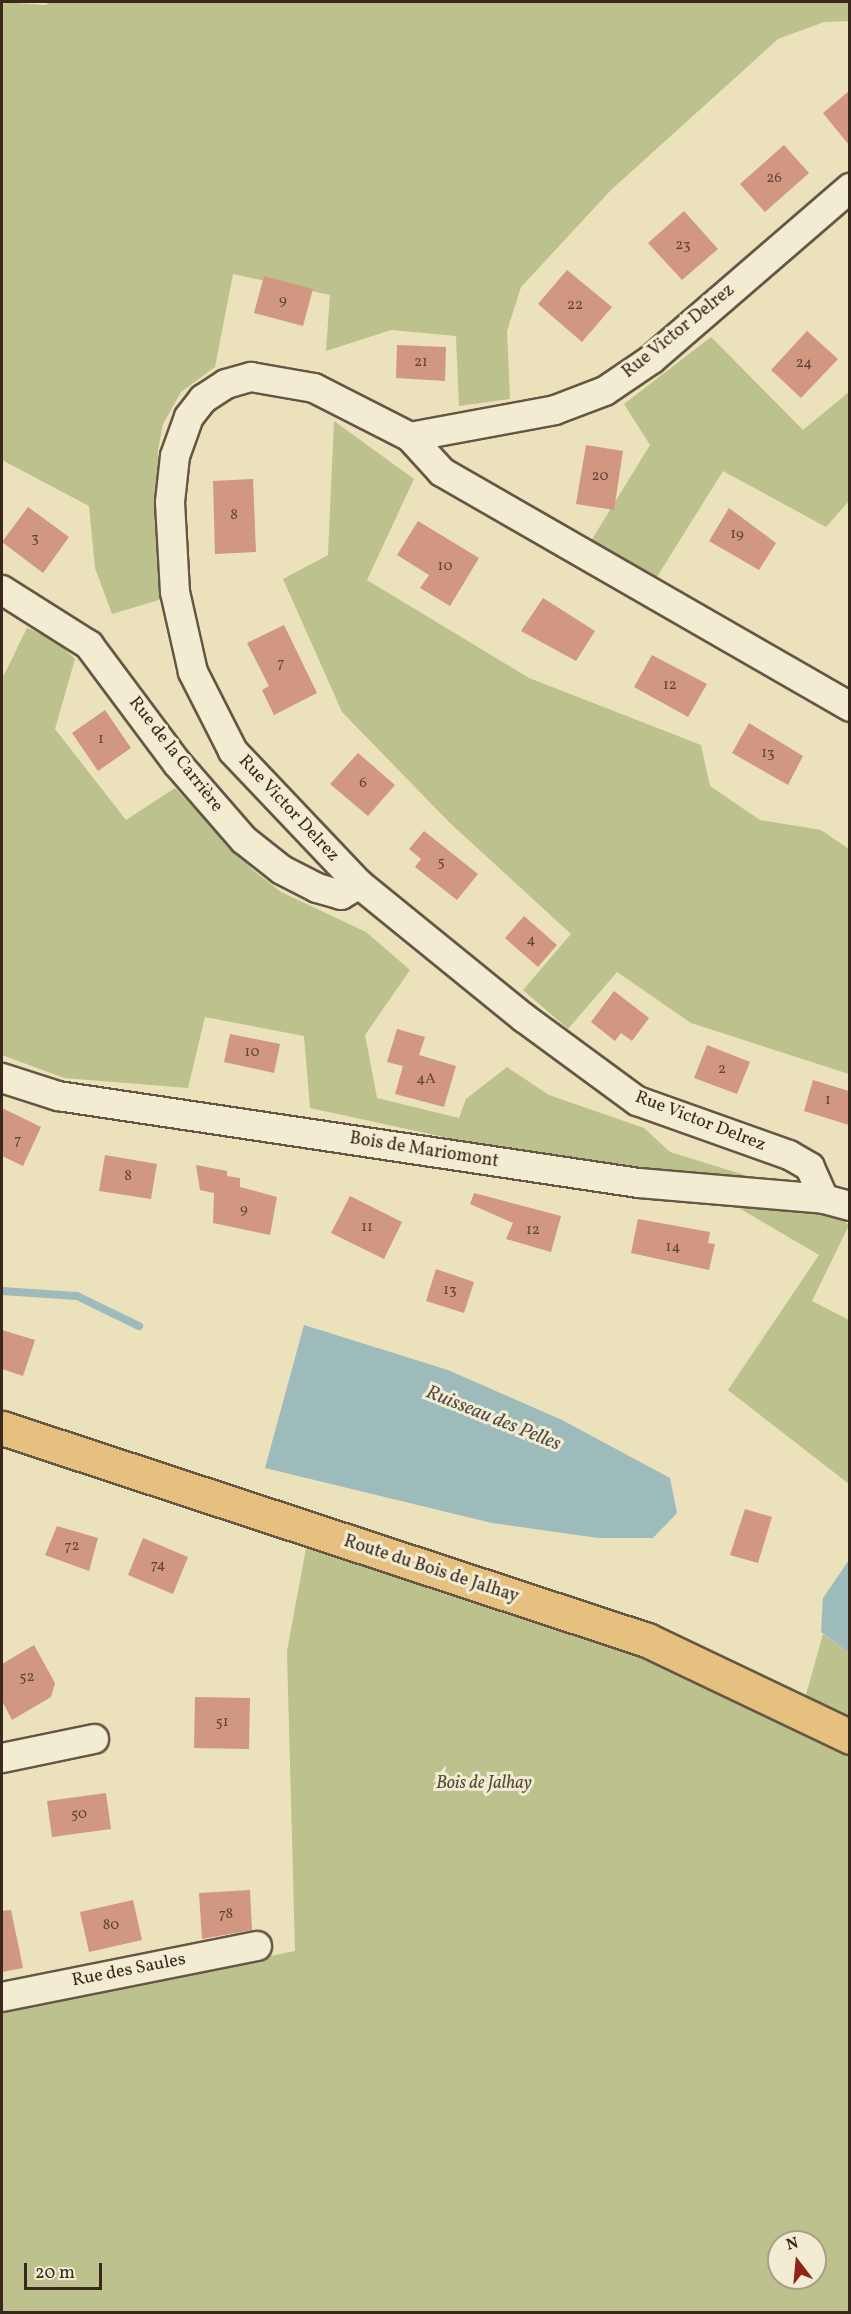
<!DOCTYPE html>
<meta charset="utf-8">
<style>
body{margin:0}
#map{position:relative;width:851px;height:2314px;overflow:hidden;background:#ebe1bb;font-family:Vollkorn,serif}
div>[style]{position:absolute}
[style*='--x']{left:calc(var(--x)*1px);top:calc(var(--y)*1px);width:calc(var(--w)*1px);rotate:calc(var(--a)*1deg)}
.green>*{inset:0;background:#bcc18d}
.water>*{inset:0;background:#9ebbbc}
.stream>*{height:8px;margin:-4px;padding:0 4px;transform-origin:4px;border-radius:4px;background:#9ebbbc}
.building>*{inset:0;background:#d29781}
.roads{filter:drop-shadow(2px 0 #665645) drop-shadow(-2px 0 #665645) drop-shadow(0 2px #665645) drop-shadow(0 -2px #665645)}
.minor>*{height:28px;margin:-14px;padding:0 14px;transform-origin:14px;border-radius:14px;background:#f2ecd3}
.major>*{height:33px;margin:-16.5px;padding:0 16.5px;transform-origin:16.5px;border-radius:16.5px;background:#e6c07e}
span{translate:-50% -50%;white-space:nowrap;text-align:center;line-height:1.15;-webkit-text-stroke:6px #f2ecd3;paint-order:stroke}
.number-label{font-size:15px;color:#604437}
.number-label span{-webkit-text-stroke-width:0}
.street-label{font-size:18px;color:#3a281e}
.park-label{font-size:18px;color:#5a4e3a;font-style:italic}
.water-label{font-size:20px;color:#534d46;font-style:italic}
.frame{position:absolute;inset:0;border:3px solid #3a281e;pointer-events:none}
.north{position:absolute;left:767px;top:2230px;width:60px;height:60px;box-sizing:border-box;background:#f2ecd3;border:2px solid #a89e8b;border-radius:50%;rotate:344deg;font-size:16px;font-weight:700;line-height:24px;text-align:center;color:#3a281e}
.north::after{content:'';display:block;margin:auto;width:21px;height:27px;background:#8f2418;clip-path:polygon(50% 0,100% 100%,50% 72%,0 100%)}
.scale{position:absolute;left:24px;top:2263px;width:78px;height:27px;box-sizing:border-box;border:3px solid #3a281e;border-top:0;padding-left:8px;font-size:18px;line-height:21px;white-space:nowrap;color:#3a281e;-webkit-text-stroke:4px #f2ecd3;paint-order:stroke}
</style>
<div id="map">
<div class="green">
<div style="clip-path:polygon(2px 2px,46px 5px,49px 2px,849px 2px,849px 21px,824px 22px,778px 39px,611px 190px,521px 287px,507px 331px,510px 399px,459px 406px,456px 336px,391px 330px,326px 351px,330px 295px,233px 274px,215px 367px,181px 392px,163px 424px,158px 450px,157px 562px,162px 599px,112px 614px,95px 568px,89px 506px,2px 460px)"></div>
<div style="clip-path:polygon(711px 337px,803px 430px,849px 392px,849px 501px,826px 527px,723px 471px,655px 580px,591px 541px,650px 445px,624px 404px)"></div>
<div style="clip-path:polygon(334px 421px,414px 479px,367px 580px,529px 678px,701px 745px,710px 786px,760px 820px,821px 830px,849px 849px,849px 1074px,691px 1023px,617px 972px,568px 1029px,523px 990px,571px 934px,450px 823px,342px 712px,283px 579px,328px 555px)"></div>
<div style="clip-path:polygon(27px 628px,54px 639px,75px 659px,55px 729px,126px 820px,175px 788px,253px 870px,281px 892px,366px 932px,410px 970px,365px 1035px,377px 1098px,459px 1118px,466px 1099px,507px 1067px,549px 1095px,644px 1128px,670px 1152px,803px 1193px,849px 1225px,812px 1301px,849px 1320px,849px 1484px,728px 1390px,819px 1255px,686px 1177px,467px 1142px,310px 1108px,304px 1036px,205px 1017px,188px 1088px,64px 1078px,2px 1055px,2px 679px)"></div>
<div style="clip-path:polygon(evenodd,309px 1532px,802px 1709px,823px 1634px,849px 1653px,849px 2312px,2px 2312px,2px 2011px,295px 1951px,287px 1651px,309px 1532px,779px 2242px,815px 2242px,815px 2278px,779px 2278px,779px 2242px)"></div>
</div>
<div class="water">
<div style="clip-path:polygon(304px 1325px,448px 1370px,562px 1420px,670px 1478px,677px 1513px,653px 1538px,598px 1538px,492px 1523px,265px 1468px)"></div>
<div style="clip-path:polygon(849px 1560px,849px 1653px,821px 1632px,823px 1598px)"></div>
</div>
<div class="stream">
<div style="--x:2;--y:1291;--w:75;--a:3.8"></div>
<div style="--x:77;--y:1296;--w:69;--a:25.8"></div>
</div>
<div class="building">
<div style="clip-path:polygon(849px 91px,849px 145px,823px 113px)"></div>
<div style="clip-path:polygon(784px 145px,809px 173px,765px 212px,740px 184px)"></div>
<div style="clip-path:polygon(684px 211px,718px 249px,682px 280px,648px 243px)"></div>
<div style="clip-path:polygon(567px 270px,612px 307px,582px 342px,538px 304px)"></div>
<div style="clip-path:polygon(264px 276px,313px 289px,303px 326px,254px 313px)"></div>
<div style="clip-path:polygon(807px 331px,838px 359px,801px 398px,771px 370px)"></div>
<div style="clip-path:polygon(397px 345px,446px 347px,445px 381px,396px 378px)"></div>
<div style="clip-path:polygon(586px 445px,623px 451px,614px 510px,576px 504px)"></div>
<div style="clip-path:polygon(253px 479px,256px 552px,215px 554px,213px 481px)"></div>
<div style="clip-path:polygon(28px 507px,69px 537px,43px 573px,2px 542px)"></div>
<div style="clip-path:polygon(729px 508px,776px 543px,759px 570px,709px 541px)"></div>
<div style="clip-path:polygon(418px 521px,479px 558px,450px 606px,420px 588px,429px 575px,397px 555px)"></div>
<div style="clip-path:polygon(543px 598px,595px 631px,576px 661px,521px 631px)"></div>
<div style="clip-path:polygon(284px 625px,317px 693px,274px 715px,262px 690px,269px 686px,247px 643px)"></div>
<div style="clip-path:polygon(652px 655px,707px 684px,688px 717px,634px 687px)"></div>
<div style="clip-path:polygon(105px 710px,131px 748px,98px 771px,72px 733px)"></div>
<div style="clip-path:polygon(749px 723px,803px 756px,788px 785px,732px 753px)"></div>
<div style="clip-path:polygon(358px 753px,395px 785px,368px 816px,330px 784px)"></div>
<div style="clip-path:polygon(424px 831px,478px 874px,457px 900px,415px 867px,421px 859px,409px 849px)"></div>
<div style="clip-path:polygon(524px 916px,557px 945px,538px 967px,505px 938px)"></div>
<div style="clip-path:polygon(614px 991px,649px 1018px,632px 1041px,621px 1033px,615px 1041px,591px 1022px)"></div>
<div style="clip-path:polygon(397px 1029px,425px 1037px,419px 1055px,456px 1066px,444px 1107px,395px 1094px,403px 1066px,387px 1062px)"></div>
<div style="clip-path:polygon(230px 1034px,280px 1044px,274px 1073px,224px 1062px)"></div>
<div style="clip-path:polygon(707px 1045px,750px 1062px,737px 1094px,694px 1078px)"></div>
<div style="clip-path:polygon(813px 1080px,849px 1091px,849px 1125px,804px 1111px)"></div>
<div style="clip-path:polygon(2px 1108px,41px 1127px,23px 1166px,2px 1156px)"></div>
<div style="clip-path:polygon(105px 1155px,157px 1164px,151px 1199px,99px 1191px)"></div>
<div style="clip-path:polygon(196px 1165px,227px 1171px,227px 1176px,240px 1178px,240px 1187px,277px 1197px,270px 1235px,213px 1223px,214px 1193px,200px 1190px)"></div>
<div style="clip-path:polygon(474px 1193px,561px 1216px,551px 1252px,506px 1239px,513px 1223px,470px 1204px)"></div>
<div style="clip-path:polygon(350px 1196px,402px 1222px,384px 1259px,331px 1233px)"></div>
<div style="clip-path:polygon(638px 1219px,710px 1232px,708px 1243px,715px 1244px,709px 1270px,631px 1253px)"></div>
<div style="clip-path:polygon(436px 1269px,474px 1282px,464px 1313px,426px 1301px)"></div>
<div style="clip-path:polygon(2px 1330px,35px 1340px,23px 1376px,2px 1369px)"></div>
<div style="clip-path:polygon(745px 1509px,772px 1517px,758px 1563px,730px 1555px)"></div>
<div style="clip-path:polygon(57px 1526px,98px 1538px,89px 1571px,45px 1555px)"></div>
<div style="clip-path:polygon(143px 1538px,188px 1557px,173px 1594px,128px 1575px)"></div>
<div style="clip-path:polygon(34px 1645px,55px 1683px,51px 1697px,12px 1720px,2px 1701px,2px 1664px)"></div>
<div style="clip-path:polygon(195px 1697px,250px 1698px,249px 1749px,194px 1748px)"></div>
<div style="clip-path:polygon(106px 1793px,111px 1829px,52px 1837px,47px 1801px)"></div>
<div style="clip-path:polygon(250px 1890px,252px 1930px,202px 1939px,199px 1893px)"></div>
<div style="clip-path:polygon(133px 1900px,142px 1940px,89px 1952px,80px 1912px)"></div>
<div style="clip-path:polygon(11px 1910px,23px 1968px,2px 1972px,2px 1911px)"></div>
</div>
<div class="roads">
<div class="minor">
<div style="--x:410;--y:437;--w:147;--a:-10.5"></div>
<div style="--x:555;--y:410;--w:53;--a:-20.8"></div>
<div style="--x:605;--y:391;--w:57;--a:-34.2"></div>
<div style="--x:652;--y:359;--w:262;--a:-40.8"></div>
<div style="--x:2;--y:590;--w:103;--a:32.3"></div>
<div style="--x:89;--y:645;--w:147;--a:53.3"></div>
<div style="--x:177;--y:763;--w:102;--a:49"></div>
<div style="--x:244;--y:840;--w:48;--a:38.3"></div>
<div style="--x:282;--y:870;--w:39;--a:27"></div>
<div style="--x:317;--y:888;--w:25;--a:16"></div>
<div style="--x:341;--y:895;--w:21;--a:-31"></div>
<div style="--x:2;--y:1078;--w:59;--a:17.8"></div>
<div style="--x:58;--y:1096;--w:587;--a:8.52"></div>
<div style="--x:639;--y:1183;--w:186;--a:4.9"></div>
<div style="--x:824;--y:1199;--w:27;--a:15"></div>
<div style="--x:824;--y:1199;--w:35;--a:-114"></div>
<div style="--x:810;--y:1167;--w:24;--a:-150"></div>
<div style="--x:789;--y:1155;--w:161;--a:-160.4"></div>
<div style="--x:637;--y:1101;--w:140;--a:-143.7"></div>
<div style="--x:524;--y:1018;--w:213;--a:-140.9"></div>
<div style="--x:359;--y:884;--w:183;--a:-133.5"></div>
<div style="--x:233;--y:751;--w:89;--a:-116.9"></div>
<div style="--x:193;--y:672;--w:82;--a:-102.7"></div>
<div style="--x:175;--y:592;--w:90;--a:-93.2"></div>
<div style="--x:170;--y:502;--w:46;--a:-83.8"></div>
<div style="--x:175;--y:456;--w:41;--a:-70.3"></div>
<div style="--x:189;--y:417;--w:23;--a:-52"></div>
<div style="--x:203;--y:399;--w:27;--a:-33"></div>
<div style="--x:226;--y:384;--w:26;--a:-16"></div>
<div style="--x:251;--y:377;--w:64;--a:9.9"></div>
<div style="--x:314;--y:388;--w:108;--a:27"></div>
<div style="--x:410;--y:437;--w:47;--a:47.6"></div>
<div style="--x:442;--y:472;--w:471;--a:29.9"></div>
<div style="--x:2;--y:1758;--w:94;--a:-11.7"></div>
<div style="--x:2;--y:1997;--w:260;--a:-11.3"></div>
</div>
<div class="major">
<div style="--x:2;--y:1428;--w:679;--a:18.19"></div>
<div style="--x:647;--y:1640;--w:225;--a:25.5"></div>
</div>
</div>
<div class="number-label">
<span style="left:774px;top:179px">26</span>
<span style="left:683px;top:246px">23</span>
<span style="left:283px;top:301px">9</span>
<span style="left:575px;top:306px">22</span>
<span style="left:421px;top:363px">21</span>
<span style="left:804px;top:364px">24</span>
<span style="left:600px;top:477px">20</span>
<span style="left:234px;top:516px">8</span>
<span style="left:737px;top:535px">19</span>
<span style="left:35px;top:539px">3</span>
<span style="left:445px;top:567px">10</span>
<span style="left:281px;top:664px">7</span>
<span style="left:670px;top:686px">12</span>
<span style="left:101px;top:740px">1</span>
<span style="left:768px;top:754px">13</span>
<span style="left:363px;top:784px">6</span>
<span style="left:441px;top:863px">5</span>
<span style="left:531px;top:941px">4</span>
<span style="left:252px;top:1053px">10</span>
<span style="left:722px;top:1070px">2</span>
<span style="left:426px;top:1080px">4A</span>
<span style="left:828px;top:1101px">1</span>
<span style="left:18px;top:1141px">7</span>
<span style="left:128px;top:1177px">8</span>
<span style="left:244px;top:1210px">9</span>
<span style="left:367px;top:1228px">11</span>
<span style="left:533px;top:1231px">12</span>
<span style="left:673px;top:1248px">14</span>
<span style="left:450px;top:1291px">13</span>
<span style="left:72px;top:1547px">72</span>
<span style="left:158px;top:1566px">74</span>
<span style="left:27px;top:1678px">52</span>
<span style="left:222px;top:1723px">51</span>
<span style="left:79px;top:1815px">50</span>
<span style="left:226px;top:1915px">78</span>
<span style="left:111px;top:1926px">80</span>
</div>
<div class="street-label">
<span style="left:679px;top:332px;rotate:-39deg">Rue Victor Delrez</span>
<span style="left:175px;top:755px;rotate:52deg">Rue de la Carrière</span>
<span style="left:288px;top:809px;rotate:47deg">Rue Victor Delrez</span>
<span style="left:700px;top:1122px;rotate:21deg">Rue Victor Delrez</span>
<span style="left:424px;top:1151px;rotate:9deg">Bois de Mariomont</span>
<span style="left:431px;top:1570px;rotate:18deg">Route du Bois de Jalhay</span>
<span style="left:129px;top:1971px;rotate:-11deg">Rue des Saules</span>
</div>
<div class="park-label">
<span style="left:484px;top:1784px">Bois de Jalhay</span>
</div>
<div class="water-label">
<span style="left:493px;top:1419px;rotate:22deg">Ruisseau des Pelles</span>
</div>
<div class="frame"></div>
<div class="north">N</div>
<div class="scale">20 m</div>
</div>
